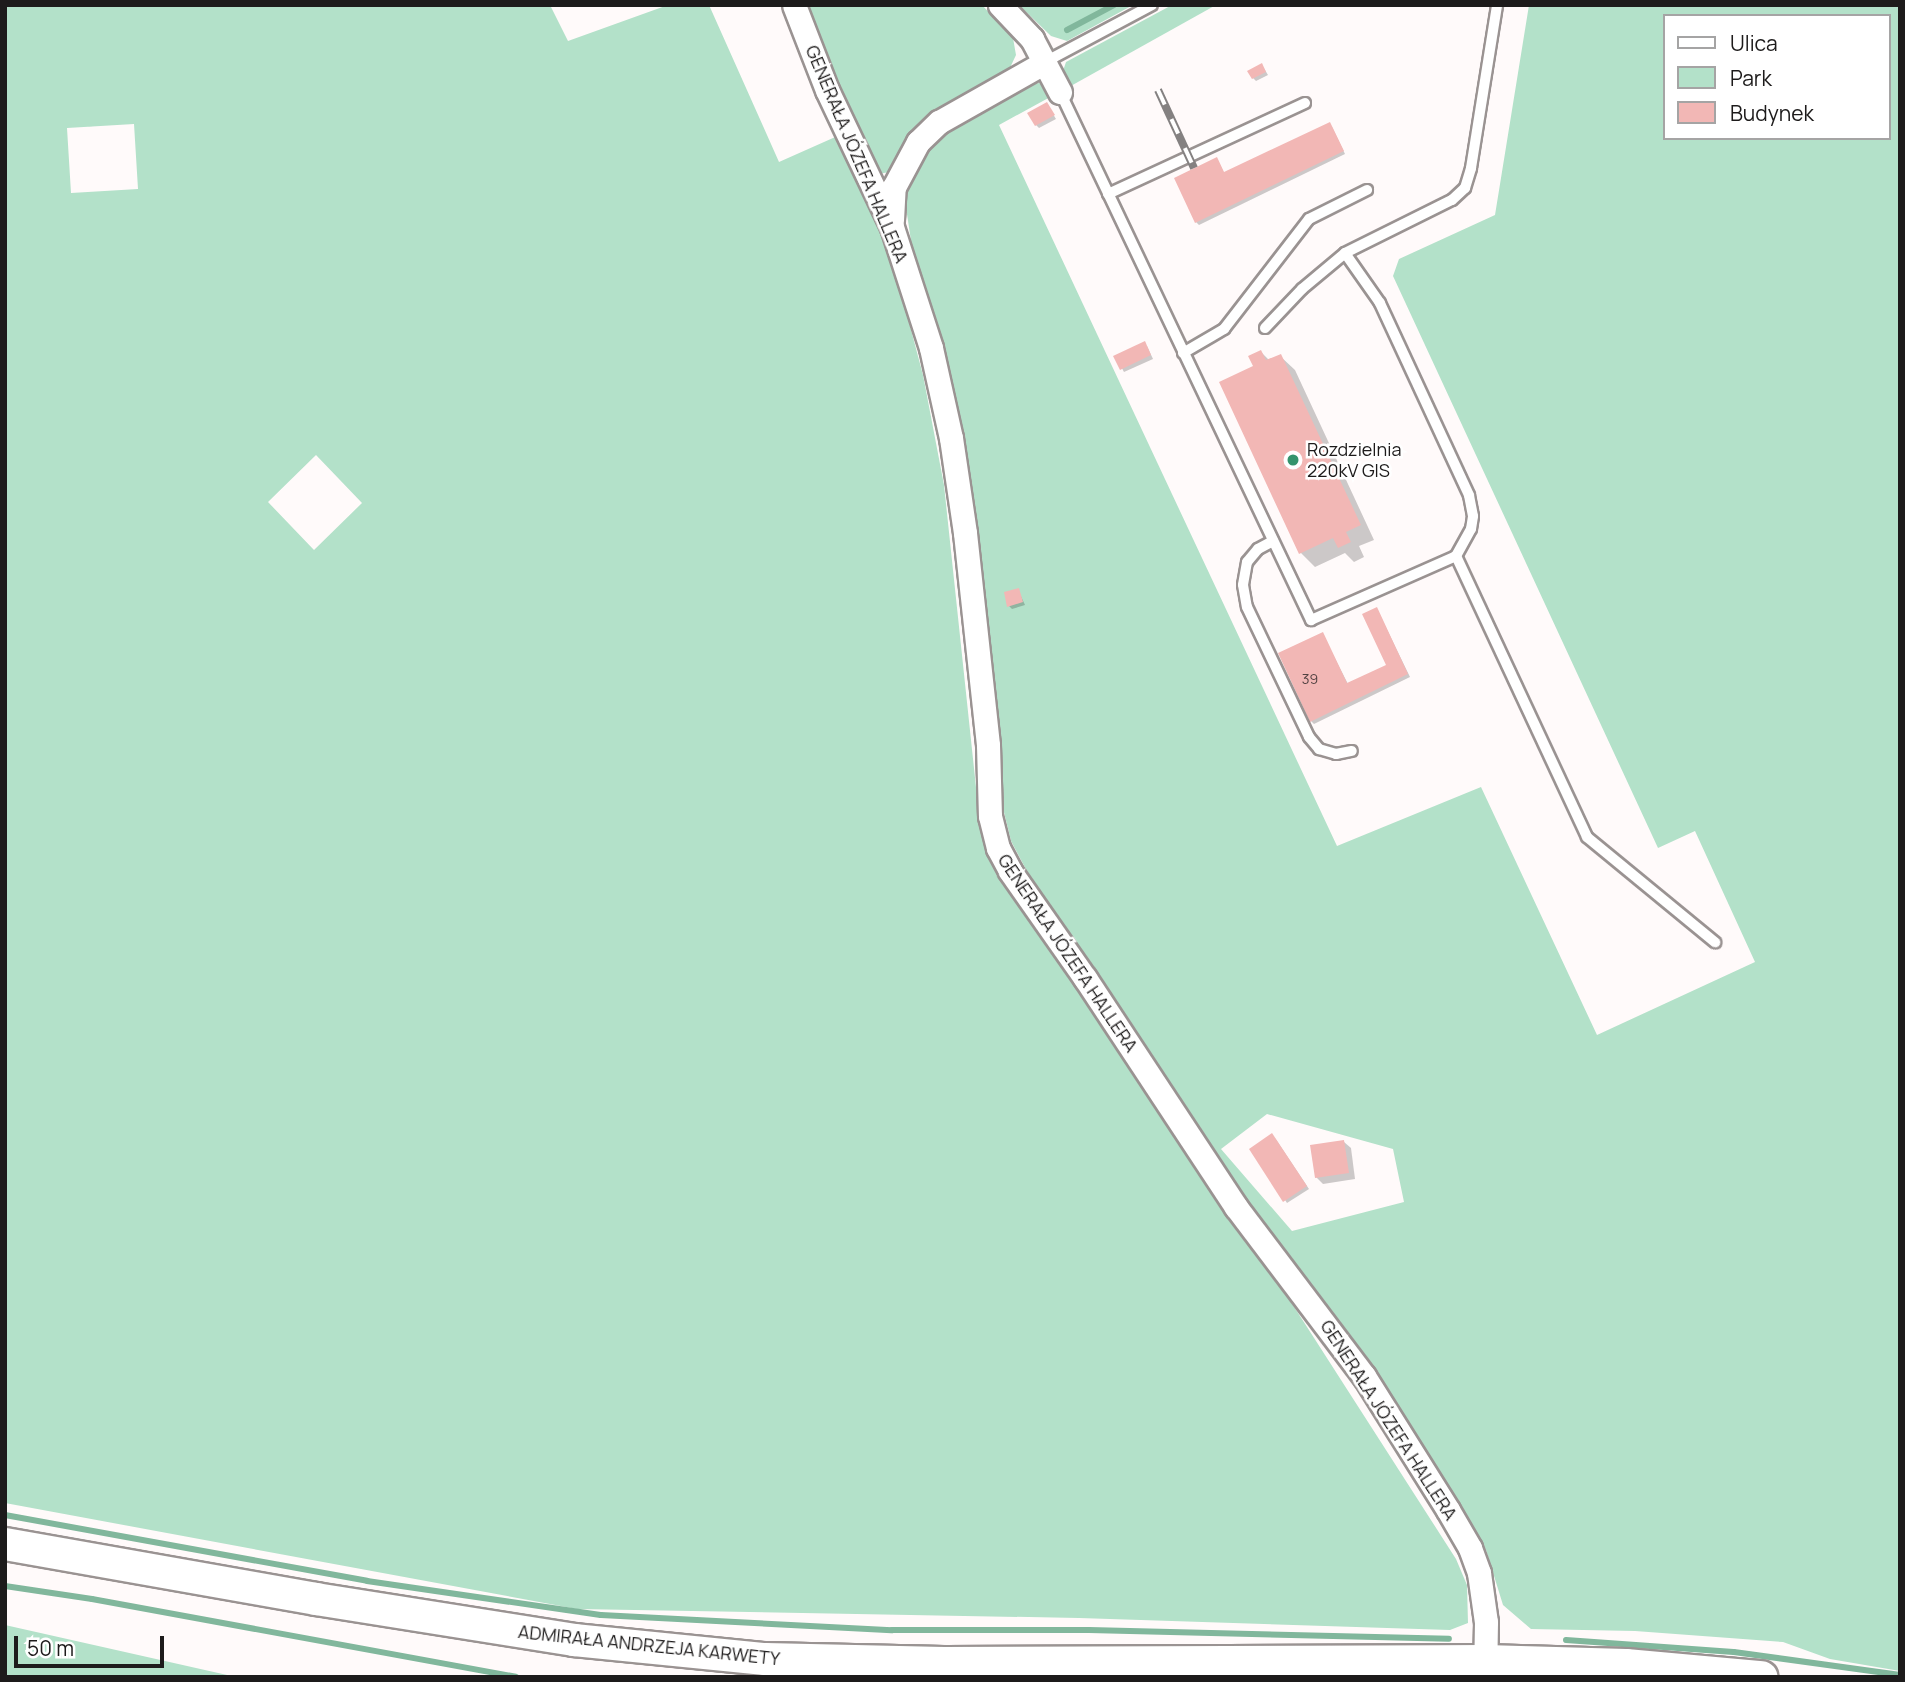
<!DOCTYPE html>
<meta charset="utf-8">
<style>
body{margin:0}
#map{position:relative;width:1905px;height:1682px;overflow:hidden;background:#fffafa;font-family:Manrope,sans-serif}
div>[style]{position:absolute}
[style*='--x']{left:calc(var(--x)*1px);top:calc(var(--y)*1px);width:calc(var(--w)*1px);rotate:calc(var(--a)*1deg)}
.green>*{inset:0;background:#b3e1c9}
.shadow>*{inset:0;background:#0003}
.stream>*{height:6px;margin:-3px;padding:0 3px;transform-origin:3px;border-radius:3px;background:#81b79c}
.building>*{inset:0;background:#f2b7b5}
.roads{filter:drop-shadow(2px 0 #9a9392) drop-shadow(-2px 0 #9a9392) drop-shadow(0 2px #9a9392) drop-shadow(0 -2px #9a9392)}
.service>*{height:10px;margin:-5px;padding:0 5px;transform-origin:5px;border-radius:5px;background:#fff}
.minor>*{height:23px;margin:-11.5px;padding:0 11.5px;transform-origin:11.5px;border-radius:11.5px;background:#fff}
.secondary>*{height:32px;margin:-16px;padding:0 16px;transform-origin:16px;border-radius:16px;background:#fff}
.rail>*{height:8px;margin-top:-4px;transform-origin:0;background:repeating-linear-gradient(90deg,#fff 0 16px,#848181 0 32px);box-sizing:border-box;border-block:2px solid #848181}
.dots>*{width:19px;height:19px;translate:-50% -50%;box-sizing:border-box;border:4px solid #fff;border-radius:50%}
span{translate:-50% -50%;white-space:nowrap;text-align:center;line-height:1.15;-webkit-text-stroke:5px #fff;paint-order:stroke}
.number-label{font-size:14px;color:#524242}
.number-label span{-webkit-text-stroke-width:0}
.street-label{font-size:18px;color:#1d1b1b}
.poi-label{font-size:18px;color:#1d1b1b}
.left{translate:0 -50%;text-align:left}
.frame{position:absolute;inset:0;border:7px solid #1d1b1b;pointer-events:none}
.legend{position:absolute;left:1663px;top:14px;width:228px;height:126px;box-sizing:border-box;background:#fff;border:2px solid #a5a4a4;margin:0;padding:9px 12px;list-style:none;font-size:21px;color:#1d1b1b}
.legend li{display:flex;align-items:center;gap:14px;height:35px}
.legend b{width:35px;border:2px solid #a5a4a4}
.scale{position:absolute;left:14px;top:1636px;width:150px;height:32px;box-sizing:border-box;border:4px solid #1d1b1b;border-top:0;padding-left:9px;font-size:21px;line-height:24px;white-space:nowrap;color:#1d1b1b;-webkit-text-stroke:5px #fff;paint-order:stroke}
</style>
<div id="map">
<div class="green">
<div style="clip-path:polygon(evenodd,5px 5px,550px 5px,568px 41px,668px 5px,709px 5px,779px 162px,842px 134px,892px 258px,923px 375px,944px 485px,978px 806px,991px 856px,1012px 895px,1255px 1246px,1456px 1559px,1467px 1585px,1468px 1623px,1450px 1630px,1079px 1618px,577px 1609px,5px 1503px,5px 5px,134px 124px,138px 189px,71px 193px,67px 128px,134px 124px,5px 5px,316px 455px,362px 503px,314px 550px,268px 502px,316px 455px)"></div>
<div style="clip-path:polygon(803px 5px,982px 5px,1013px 38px,1016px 55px,1008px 72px,975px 87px,930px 116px,907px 139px,889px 172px,879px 174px,871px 169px)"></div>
<div style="clip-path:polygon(1019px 5px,1133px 5px,1067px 41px,1051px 36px)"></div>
<div style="clip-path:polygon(1172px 5px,1216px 5px,1069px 87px,1062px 74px,1066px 62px)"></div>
<div style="clip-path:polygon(evenodd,1529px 5px,1900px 5px,1900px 1671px,1830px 1659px,1783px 1642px,1635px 1631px,1531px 1629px,1503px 1605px,1486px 1550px,1363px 1354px,1252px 1211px,1030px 877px,1011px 841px,1001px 800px,994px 680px,970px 489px,945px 351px,913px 254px,905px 201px,911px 176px,939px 135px,1028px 85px,1039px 83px,1046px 87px,1052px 96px,999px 125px,1337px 846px,1481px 787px,1597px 1035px,1755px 962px,1695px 831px,1658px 848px,1393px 276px,1399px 259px,1495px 215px,1529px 5px,1665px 16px,1889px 16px,1889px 138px,1665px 138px,1665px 16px,1529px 5px,1267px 1114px,1393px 1149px,1404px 1202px,1292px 1231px,1221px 1149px,1267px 1114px)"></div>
<div style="clip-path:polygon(5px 1625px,236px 1677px,5px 1677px)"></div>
</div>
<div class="shadow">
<div style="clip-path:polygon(1262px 65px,1268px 75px,1256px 81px,1253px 78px)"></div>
<div style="clip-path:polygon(1047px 104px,1056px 119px,1039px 128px,1036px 125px)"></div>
<div style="clip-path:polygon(1332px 127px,1345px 154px,1199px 225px,1196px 222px,1217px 159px,1224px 173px)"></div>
<div style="clip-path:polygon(1147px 346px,1153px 359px,1124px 372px,1116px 357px)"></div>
<div style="clip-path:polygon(1261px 352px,1270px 361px,1280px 356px,1295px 370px,1374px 540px,1359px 546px,1364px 557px,1354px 562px,1345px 553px,1315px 567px,1301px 553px,1256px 367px)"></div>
<div style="clip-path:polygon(1018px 590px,1025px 605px,1012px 609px,1009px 606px)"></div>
<div style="clip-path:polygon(1377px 609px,1410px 677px,1314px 724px,1311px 721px,1323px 635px,1348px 684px,1388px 665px)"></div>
<div style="clip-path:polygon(1275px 1138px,1309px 1189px,1287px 1203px,1285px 1200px)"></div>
<div style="clip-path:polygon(1344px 1142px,1351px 1148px,1355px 1179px,1323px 1184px,1316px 1177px)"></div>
</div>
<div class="stream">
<div style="--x:1067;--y:30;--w:53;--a:-28"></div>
<div style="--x:5;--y:1515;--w:368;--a:10.3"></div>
<div style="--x:367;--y:1581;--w:236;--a:8.3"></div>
<div style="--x:601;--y:1615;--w:291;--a:3"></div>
<div style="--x:892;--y:1630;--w:197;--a:0"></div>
<div style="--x:1089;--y:1630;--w:360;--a:1.4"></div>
<div style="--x:5;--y:1586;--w:88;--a:8.5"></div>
<div style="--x:92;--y:1599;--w:431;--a:10.4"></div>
<div style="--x:1566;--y:1640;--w:168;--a:4.1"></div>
<div style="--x:1734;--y:1652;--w:168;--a:7.9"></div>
</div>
<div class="building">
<div style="clip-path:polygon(1262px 63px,1266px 72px,1252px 79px,1247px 71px)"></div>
<div style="clip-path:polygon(1047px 102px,1055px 115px,1035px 126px,1027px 113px)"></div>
<div style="clip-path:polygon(1330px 122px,1344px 151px,1195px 223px,1174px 178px,1217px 157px,1224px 172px)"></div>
<div style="clip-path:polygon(1145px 341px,1151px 355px,1120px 370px,1113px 356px)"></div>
<div style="clip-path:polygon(1261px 350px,1266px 360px,1281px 354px,1361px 525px,1346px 532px,1351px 542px,1338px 548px,1333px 538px,1299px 554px,1219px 382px,1253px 366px,1248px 356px)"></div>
<div style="clip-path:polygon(1019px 588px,1023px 602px,1007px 607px,1004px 592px)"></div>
<div style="clip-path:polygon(1377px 607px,1408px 674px,1310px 722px,1278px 653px,1323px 632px,1347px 683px,1386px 665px,1362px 614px)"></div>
<div style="clip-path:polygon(1272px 1133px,1307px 1186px,1283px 1202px,1249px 1149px)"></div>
<div style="clip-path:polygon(1344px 1140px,1349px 1173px,1315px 1178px,1310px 1145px)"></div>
</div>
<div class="roads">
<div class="service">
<div style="--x:1045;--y:62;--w:121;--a:-28"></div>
<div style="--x:1060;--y:92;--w:585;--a:64.57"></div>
<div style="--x:1311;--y:620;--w:158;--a:-23.8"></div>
<div style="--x:1456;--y:556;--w:31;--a:-61"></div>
<div style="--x:1471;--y:529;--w:13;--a:-81"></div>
<div style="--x:1473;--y:516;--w:21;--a:-101"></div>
<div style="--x:1469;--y:495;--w:212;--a:-114.9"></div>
<div style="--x:1380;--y:303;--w:61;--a:-125"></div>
<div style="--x:1108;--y:194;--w:217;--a:-24.8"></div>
<div style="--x:1265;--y:328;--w:54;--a:-46.5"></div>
<div style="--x:1302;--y:289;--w:56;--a:-39.9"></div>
<div style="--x:1345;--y:253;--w:119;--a:-26.4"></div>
<div style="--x:1452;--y:200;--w:18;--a:-43"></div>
<div style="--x:1465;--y:188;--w:21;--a:-73"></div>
<div style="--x:1471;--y:168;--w:165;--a:-80.9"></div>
<div style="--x:1183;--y:353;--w:48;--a:-30.3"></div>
<div style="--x:1224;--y:329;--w:139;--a:-52.3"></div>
<div style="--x:1309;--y:219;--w:65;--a:-26.6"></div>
<div style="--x:1273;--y:541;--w:17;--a:152"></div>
<div style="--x:1258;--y:549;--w:17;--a:130"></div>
<div style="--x:1247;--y:562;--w:23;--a:100"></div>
<div style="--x:1243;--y:585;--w:22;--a:80"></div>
<div style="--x:1247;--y:607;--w:144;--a:64.5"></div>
<div style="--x:1309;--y:737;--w:16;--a:50"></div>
<div style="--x:1319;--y:749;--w:18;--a:16"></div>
<div style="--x:1336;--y:754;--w:16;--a:-11"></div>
<div style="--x:1456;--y:556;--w:310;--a:65"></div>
<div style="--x:1587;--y:837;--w:166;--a:39.4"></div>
</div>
<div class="minor">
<div style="--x:794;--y:5;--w:91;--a:68.8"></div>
<div style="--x:827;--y:90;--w:152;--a:64.6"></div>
<div style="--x:892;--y:227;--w:127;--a:72.1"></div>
<div style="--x:931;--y:348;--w:92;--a:77.5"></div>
<div style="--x:951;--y:438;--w:96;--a:81.6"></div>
<div style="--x:965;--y:533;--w:213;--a:83.8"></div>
<div style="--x:988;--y:745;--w:71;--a:88.4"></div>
<div style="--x:990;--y:816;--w:33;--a:76"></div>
<div style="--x:998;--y:848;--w:26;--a:62"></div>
<div style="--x:1010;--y:871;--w:131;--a:55"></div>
<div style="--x:1085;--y:978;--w:274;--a:56.6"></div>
<div style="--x:1236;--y:1207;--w:212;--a:52.9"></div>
<div style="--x:1364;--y:1376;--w:158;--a:57.9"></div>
<div style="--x:1448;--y:1510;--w:44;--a:59.9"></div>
<div style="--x:1470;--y:1548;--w:27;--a:70"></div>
<div style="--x:1479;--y:1573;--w:49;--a:81.9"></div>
<div style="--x:1486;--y:1622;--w:39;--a:91"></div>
<div style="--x:1000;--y:5;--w:47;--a:46.7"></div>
<div style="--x:1032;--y:39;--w:60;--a:62.2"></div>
<div style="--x:892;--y:220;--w:33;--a:-87"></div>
<div style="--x:894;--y:187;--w:51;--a:-61.9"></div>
<div style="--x:918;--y:142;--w:29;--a:-44"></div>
<div style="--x:939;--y:122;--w:122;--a:-29.5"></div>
</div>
<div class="secondary">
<div style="--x:5;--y:1544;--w:316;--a:10"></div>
<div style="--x:316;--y:1599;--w:261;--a:9"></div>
<div style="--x:574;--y:1640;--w:192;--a:5.7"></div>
<div style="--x:765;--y:1659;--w:179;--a:1.3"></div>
<div style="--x:944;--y:1663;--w:541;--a:-0.21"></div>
<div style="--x:1485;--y:1661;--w:141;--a:1.6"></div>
<div style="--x:1626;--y:1665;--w:136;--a:5.1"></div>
</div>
</div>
<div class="rail">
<div style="--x:1158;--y:90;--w:86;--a:65.2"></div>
</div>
<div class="dots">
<div style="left:1293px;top:460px;background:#34936c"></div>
</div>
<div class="number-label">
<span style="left:1310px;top:679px">39</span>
</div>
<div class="street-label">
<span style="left:857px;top:154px;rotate:67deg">GENERAŁA JÓZEFA HALLERA</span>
<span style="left:1068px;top:953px;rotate:56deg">GENERAŁA JÓZEFA HALLERA</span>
<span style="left:1389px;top:1420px;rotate:57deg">GENERAŁA JÓZEFA HALLERA</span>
<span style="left:649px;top:1645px;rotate:6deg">ADMIRAŁA ANDRZEJA KARWETY</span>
</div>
<div class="poi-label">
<span class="left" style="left:1307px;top:460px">Rozdzielnia<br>220kV GIS</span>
</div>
<div class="frame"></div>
<ul class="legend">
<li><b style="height:9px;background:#fff"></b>Ulica</li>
<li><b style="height:19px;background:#b3e1c9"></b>Park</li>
<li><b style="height:19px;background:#f2b7b5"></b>Budynek</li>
</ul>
<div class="scale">50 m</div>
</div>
